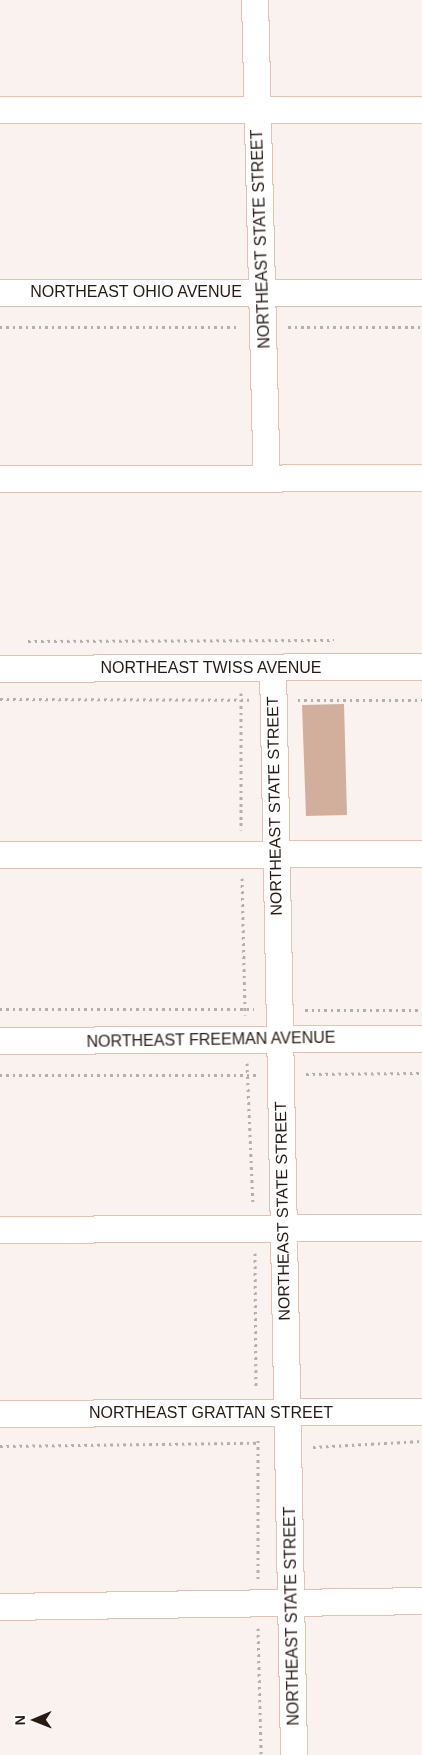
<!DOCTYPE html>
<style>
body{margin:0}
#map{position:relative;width:422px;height:1755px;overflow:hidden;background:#faf2ee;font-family:Arial,sans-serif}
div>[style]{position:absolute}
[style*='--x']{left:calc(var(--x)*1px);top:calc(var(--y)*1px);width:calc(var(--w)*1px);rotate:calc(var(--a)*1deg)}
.building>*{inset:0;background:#d2af9d}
.path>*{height:3px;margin-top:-1.5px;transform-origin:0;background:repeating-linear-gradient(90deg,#b8aea9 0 2.5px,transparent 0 6.5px)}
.roads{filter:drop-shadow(1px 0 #e5c1af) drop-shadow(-1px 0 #e5c1af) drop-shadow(0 1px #e5c1af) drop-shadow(0 -1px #e5c1af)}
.minor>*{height:26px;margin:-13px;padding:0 13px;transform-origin:13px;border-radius:13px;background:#fff}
span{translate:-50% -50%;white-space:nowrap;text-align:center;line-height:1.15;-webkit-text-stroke:4px #fff;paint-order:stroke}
.street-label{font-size:16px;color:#271a14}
.north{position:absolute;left:10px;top:1695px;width:50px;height:50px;-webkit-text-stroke:4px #fff;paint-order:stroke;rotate:269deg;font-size:14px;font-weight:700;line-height:20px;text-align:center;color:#271a14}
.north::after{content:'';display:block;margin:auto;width:18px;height:22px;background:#271a14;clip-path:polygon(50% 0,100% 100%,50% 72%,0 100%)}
</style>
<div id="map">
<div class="building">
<div style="clip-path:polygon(344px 704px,347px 815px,306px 816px,302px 705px)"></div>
</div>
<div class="path">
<div style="--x:0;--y:327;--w:239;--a:0"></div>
<div style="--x:288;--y:327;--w:134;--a:0"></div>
<div style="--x:28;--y:641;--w:306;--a:-0.2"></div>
<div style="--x:241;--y:693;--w:137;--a:90"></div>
<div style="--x:0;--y:699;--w:249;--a:0.2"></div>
<div style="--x:298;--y:700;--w:124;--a:0"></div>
<div style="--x:242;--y:878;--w:137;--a:88.7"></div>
<div style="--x:0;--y:1009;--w:254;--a:0"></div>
<div style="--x:305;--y:1010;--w:117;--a:0"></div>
<div style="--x:247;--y:1063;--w:141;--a:87.6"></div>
<div style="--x:306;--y:1074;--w:116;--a:-0.5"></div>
<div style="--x:0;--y:1075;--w:257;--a:0"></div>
<div style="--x:255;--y:1253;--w:134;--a:89.6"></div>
<div style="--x:0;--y:1446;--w:260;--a:-0.7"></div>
<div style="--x:313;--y:1447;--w:109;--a:-3.2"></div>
<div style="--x:258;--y:1579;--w:141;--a:-90"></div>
<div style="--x:258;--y:1628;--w:127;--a:88.6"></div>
</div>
<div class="roads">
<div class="minor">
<div style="--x:255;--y:0;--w:478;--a:88.6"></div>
<div style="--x:0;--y:110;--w:422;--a:0"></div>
<div style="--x:0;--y:293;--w:422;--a:0"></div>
<div style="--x:0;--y:479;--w:422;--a:-0.1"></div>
<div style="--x:273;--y:668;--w:1087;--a:88.89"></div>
<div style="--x:0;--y:669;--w:422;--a:-0.3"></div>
<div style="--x:0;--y:855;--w:422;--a:-0.1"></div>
<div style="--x:0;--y:1041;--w:422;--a:-0.3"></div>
<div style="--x:0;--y:1230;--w:422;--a:-0.3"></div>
<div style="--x:0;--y:1414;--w:422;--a:-0.3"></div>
<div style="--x:0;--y:1607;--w:422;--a:-0.8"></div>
</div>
</div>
<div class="street-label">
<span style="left:261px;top:239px;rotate:-92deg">NORTHEAST STATE STREET</span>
<span style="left:136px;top:292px">NORTHEAST OHIO AVENUE</span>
<span style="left:211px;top:668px">NORTHEAST TWISS AVENUE</span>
<span style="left:275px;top:806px;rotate:-91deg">NORTHEAST STATE STREET</span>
<span style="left:211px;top:1040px;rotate:-1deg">NORTHEAST FREEMAN AVENUE</span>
<span style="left:283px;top:1211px;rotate:-91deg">NORTHEAST STATE STREET</span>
<span style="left:211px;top:1413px">NORTHEAST GRATTAN STREET</span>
<span style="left:292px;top:1616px;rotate:-91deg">NORTHEAST STATE STREET</span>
</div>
<div class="north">N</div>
</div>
